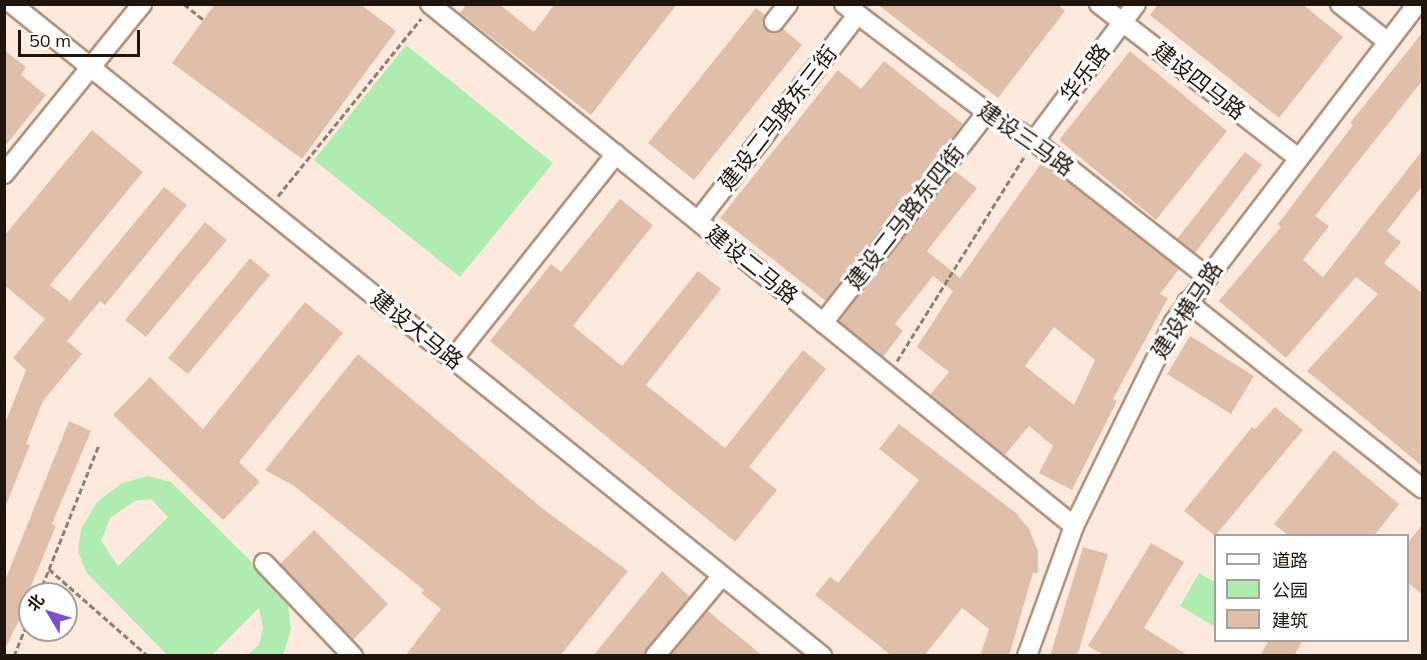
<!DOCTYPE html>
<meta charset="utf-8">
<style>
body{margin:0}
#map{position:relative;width:1427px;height:660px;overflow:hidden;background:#feeadc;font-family:Mulish,"Noto Sans SC",sans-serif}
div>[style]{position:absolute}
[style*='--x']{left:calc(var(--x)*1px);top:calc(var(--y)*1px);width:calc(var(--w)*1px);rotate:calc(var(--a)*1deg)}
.green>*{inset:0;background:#aeecaf}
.building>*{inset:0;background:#dfbfaa}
.path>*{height:3px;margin-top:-1.5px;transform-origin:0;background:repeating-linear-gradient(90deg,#8f8074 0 6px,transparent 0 9px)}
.roads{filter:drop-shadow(2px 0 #b3957f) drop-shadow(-2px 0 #b3957f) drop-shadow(0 2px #b3957f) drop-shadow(0 -2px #b3957f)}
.minor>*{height:18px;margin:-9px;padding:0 9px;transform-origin:9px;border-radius:9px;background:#fff}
span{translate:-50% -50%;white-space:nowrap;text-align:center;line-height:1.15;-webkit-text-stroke:6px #fff;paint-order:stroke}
.street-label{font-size:22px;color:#20150c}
.frame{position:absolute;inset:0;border:6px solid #20150c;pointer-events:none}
.legend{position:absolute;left:1214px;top:534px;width:195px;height:108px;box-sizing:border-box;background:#fff;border:2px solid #a6a19e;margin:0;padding:8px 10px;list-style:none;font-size:18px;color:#20150c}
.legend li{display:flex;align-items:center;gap:12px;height:30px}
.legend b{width:30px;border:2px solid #a6a19e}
.north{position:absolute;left:18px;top:582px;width:60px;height:60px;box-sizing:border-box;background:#fff;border:2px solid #a6a19e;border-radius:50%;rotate:308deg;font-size:16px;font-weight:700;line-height:24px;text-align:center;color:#20150c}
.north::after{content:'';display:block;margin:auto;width:21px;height:27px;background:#7c52cb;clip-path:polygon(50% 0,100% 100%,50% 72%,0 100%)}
.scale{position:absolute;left:18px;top:30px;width:122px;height:27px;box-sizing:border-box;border:3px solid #20150c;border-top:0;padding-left:8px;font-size:18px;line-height:21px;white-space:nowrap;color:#20150c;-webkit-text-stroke:4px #fff;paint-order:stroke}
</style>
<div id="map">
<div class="green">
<div style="clip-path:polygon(406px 45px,553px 163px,460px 277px,314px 160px)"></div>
<div style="clip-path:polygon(evenodd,148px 476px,171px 482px,287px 597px,291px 629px,283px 655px,248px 655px,259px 645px,263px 628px,259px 608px,212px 655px,167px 655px,86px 572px,78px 551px,81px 529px,97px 502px,122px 483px,148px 476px,151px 499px,168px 517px,118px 566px,101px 541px,110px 518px,135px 501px,151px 499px)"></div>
<div style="clip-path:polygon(1199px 573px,1215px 582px,1215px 627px,1180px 606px)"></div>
</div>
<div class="building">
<div style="clip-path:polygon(215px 4px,360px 4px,396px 31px,302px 159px,172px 63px)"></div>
<div style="clip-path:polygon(467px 4px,499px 4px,534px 32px,555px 4px,677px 4px,591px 115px,460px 13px)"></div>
<div style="clip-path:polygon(877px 4px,1057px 4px,1065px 11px,998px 98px)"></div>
<div style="clip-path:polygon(1158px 4px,1302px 4px,1343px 37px,1279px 118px,1150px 15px)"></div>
<div style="clip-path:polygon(756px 8px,765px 15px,767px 30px,773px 33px,783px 29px,802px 45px,694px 180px,648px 143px)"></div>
<div style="clip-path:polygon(1422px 33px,1422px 81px,1315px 216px,1329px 226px,1303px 260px,1323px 277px,1422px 151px,1422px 186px,1387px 231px,1401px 242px,1384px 263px,1422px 293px,1422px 466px,1307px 371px,1378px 294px,1356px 277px,1286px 358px,1219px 301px,1281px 227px,1278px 224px,1353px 125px,1350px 123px)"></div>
<div style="clip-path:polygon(4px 50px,26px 67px,21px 75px,46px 95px,5px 146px)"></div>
<div style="clip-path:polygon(1130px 51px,1227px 131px,1156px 220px,1059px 140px)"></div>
<div style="clip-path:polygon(884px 61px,963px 124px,826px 301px,720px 218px,838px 70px,861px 89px)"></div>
<div style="clip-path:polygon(92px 130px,143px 172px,50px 285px,70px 301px,164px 187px,187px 205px,105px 305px,100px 301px,67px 341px,82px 354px,43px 401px,26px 444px,30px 445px,4px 510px,4px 426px,26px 370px,13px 358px,45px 319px,4px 285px,4px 236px)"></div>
<div style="clip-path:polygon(1245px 152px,1262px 165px,1195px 253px,1177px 239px)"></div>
<div style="clip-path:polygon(evenodd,1042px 162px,1179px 269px,1160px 294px,1168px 298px,1113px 399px,1117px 401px,1072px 490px,1039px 473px,1053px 446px,1029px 426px,1005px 455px,930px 395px,949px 372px,917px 347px,953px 291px,933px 276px,895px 324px,903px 331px,883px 357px,839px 321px,955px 171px,977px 188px,927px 251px,960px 278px,1042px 162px,1054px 327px,1095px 360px,1074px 405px,1025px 366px,1054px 327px)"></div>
<div style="clip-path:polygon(620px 199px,653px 225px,573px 326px,622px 366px,698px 271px,721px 289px,646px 385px,725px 448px,803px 350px,826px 369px,749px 467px,777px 490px,735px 542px,490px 341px,551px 264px,561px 272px)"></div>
<div style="clip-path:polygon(205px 222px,227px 240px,146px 337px,125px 320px)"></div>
<div style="clip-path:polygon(250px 258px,270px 275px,188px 374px,168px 358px)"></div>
<div style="clip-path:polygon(305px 302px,343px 333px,239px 462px,260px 482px,223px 520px,113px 415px,150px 377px,203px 429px)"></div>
<div style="clip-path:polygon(1190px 336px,1254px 376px,1231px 414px,1167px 374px)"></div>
<div style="clip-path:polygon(358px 354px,547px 512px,628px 571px,560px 656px,405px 656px,441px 609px,421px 593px,424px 590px,294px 486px,265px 470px)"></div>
<div style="clip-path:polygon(1275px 407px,1303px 430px,1215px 536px,1184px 511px,1252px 427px,1255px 429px)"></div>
<div style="clip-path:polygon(69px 421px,91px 431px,52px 524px,56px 526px,27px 596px,30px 598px,4px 651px,4px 583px)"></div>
<div style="clip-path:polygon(899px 424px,1016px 513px,1029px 529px,1038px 551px,1038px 573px,1033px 573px,1009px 656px,980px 656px,989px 629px,962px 608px,924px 656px,892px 656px,815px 595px,830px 577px,838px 583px,919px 480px,879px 449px)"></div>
<div style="clip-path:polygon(1334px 450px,1399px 504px,1374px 536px,1289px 536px,1274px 524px)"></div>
<div style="clip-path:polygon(1422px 525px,1422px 594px,1407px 582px,1407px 544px)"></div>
<div style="clip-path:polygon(314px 530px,388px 604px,353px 640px,280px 564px)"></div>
<div style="clip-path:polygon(1151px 543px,1184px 562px,1144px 628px,1189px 656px,1105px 656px,1088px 646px)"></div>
<div style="clip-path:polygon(1083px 547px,1108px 554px,1077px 656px,1050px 656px)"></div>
<div style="clip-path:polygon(662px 571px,690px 597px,644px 656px,593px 656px)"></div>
<div style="clip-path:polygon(708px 611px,763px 656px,670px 656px)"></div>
<div style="clip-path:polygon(1269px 640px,1303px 640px,1294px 656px,1260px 656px)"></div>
</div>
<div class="path">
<div style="--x:184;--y:4;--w:26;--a:39"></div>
<div style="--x:278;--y:196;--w:228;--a:-51.1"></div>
<div style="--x:897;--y:361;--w:243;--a:-58.1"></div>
<div style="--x:49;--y:569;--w:132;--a:41.3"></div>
<div style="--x:39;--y:594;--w:161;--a:-68.1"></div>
<div style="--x:14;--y:656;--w:43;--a:-68.2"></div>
</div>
<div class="roads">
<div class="minor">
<div style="--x:12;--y:4;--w:1040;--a:38.83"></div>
<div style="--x:430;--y:4;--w:829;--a:39.03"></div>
<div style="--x:844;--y:4;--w:179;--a:37.1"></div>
<div style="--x:987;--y:112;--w:55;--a:31.7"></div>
<div style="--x:1034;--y:141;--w:219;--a:38.1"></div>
<div style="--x:1099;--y:4;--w:252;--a:37.7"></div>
<div style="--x:1340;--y:4;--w:61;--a:38.4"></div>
<div style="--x:774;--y:22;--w:23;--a:-52"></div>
<div style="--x:1034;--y:141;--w:171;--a:-53.3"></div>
<div style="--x:4;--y:174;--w:219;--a:-50.9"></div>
<div style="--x:698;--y:221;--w:260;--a:-52.3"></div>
<div style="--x:1187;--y:302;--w:300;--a:38.4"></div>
<div style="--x:823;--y:323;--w:267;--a:-52.1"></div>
<div style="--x:453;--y:359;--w:262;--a:-51.5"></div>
<div style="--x:264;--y:563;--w:129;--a:46.3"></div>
<div style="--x:655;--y:656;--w:104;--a:-50.1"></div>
<div style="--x:1027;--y:656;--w:138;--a:-70.1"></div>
<div style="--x:1074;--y:526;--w:227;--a:-63.9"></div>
<div style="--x:1174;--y:322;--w:400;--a:-52.6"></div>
</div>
</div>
<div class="street-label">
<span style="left:1085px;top:73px;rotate:-53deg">华乐路</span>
<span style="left:1199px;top:81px;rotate:38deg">建设四马路</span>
<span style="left:778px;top:118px;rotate:-52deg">建设二马路东三街</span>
<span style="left:1026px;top:139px;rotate:35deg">建设三马路</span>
<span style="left:905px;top:217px;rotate:-52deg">建设二马路东四街</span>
<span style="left:752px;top:265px;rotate:39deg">建设二马路</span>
<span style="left:1187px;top:310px;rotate:-57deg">建设横马路</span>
<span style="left:417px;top:330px;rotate:39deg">建设大马路</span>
</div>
<div class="frame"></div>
<ul class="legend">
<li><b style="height:8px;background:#fff"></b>道路</li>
<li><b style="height:16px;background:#aeecaf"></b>公园</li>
<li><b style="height:16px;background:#dfbfaa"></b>建筑</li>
</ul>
<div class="north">北</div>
<div class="scale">50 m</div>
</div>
